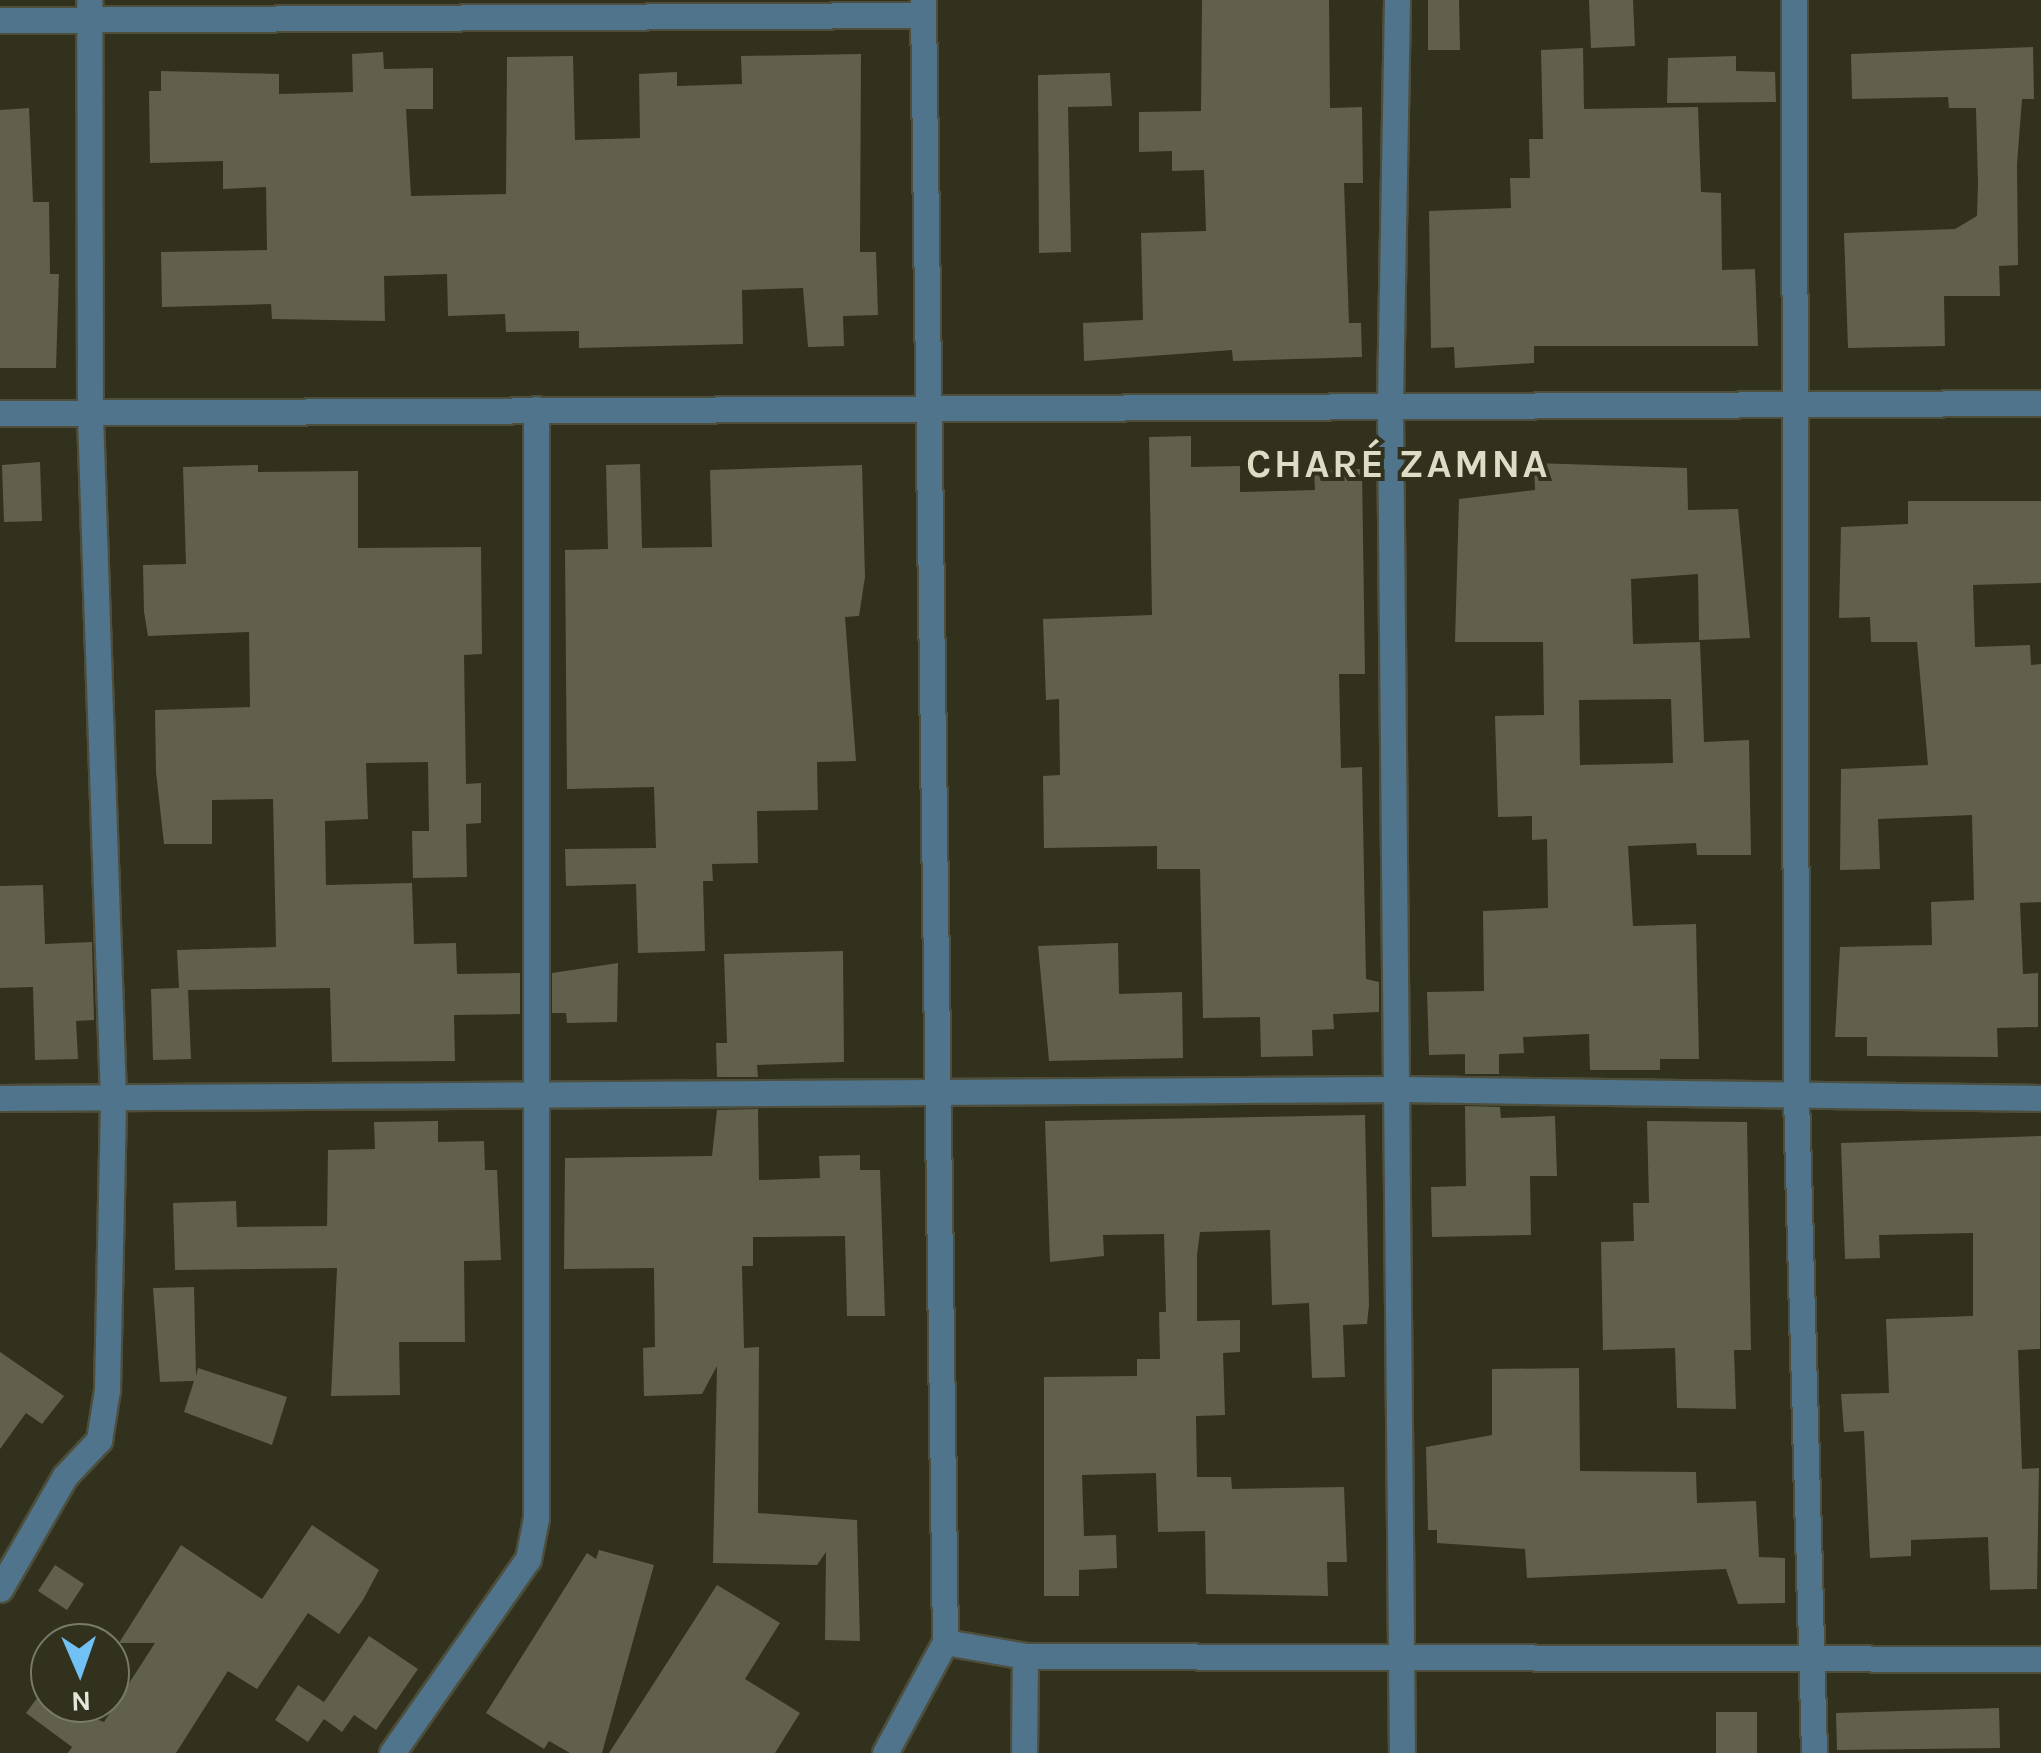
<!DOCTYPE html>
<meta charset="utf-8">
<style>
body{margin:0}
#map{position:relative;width:2041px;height:1753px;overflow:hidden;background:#31311e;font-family:Karla,sans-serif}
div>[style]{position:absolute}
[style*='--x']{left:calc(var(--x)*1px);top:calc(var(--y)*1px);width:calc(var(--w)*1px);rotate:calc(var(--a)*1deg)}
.building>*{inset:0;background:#60604c}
.roads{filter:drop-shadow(2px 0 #4e4e3c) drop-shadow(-2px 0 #4e4e3c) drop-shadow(0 2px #4e4e3c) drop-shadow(0 -2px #4e4e3c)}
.minor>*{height:25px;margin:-12.5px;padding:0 12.5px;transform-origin:12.5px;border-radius:12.5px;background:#50748c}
span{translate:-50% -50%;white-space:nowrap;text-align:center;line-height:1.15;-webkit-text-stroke:8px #31311e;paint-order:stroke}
.district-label{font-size:40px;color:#ddddc6;font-weight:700;letter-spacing:2.5px}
.north{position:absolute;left:30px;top:1623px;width:100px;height:100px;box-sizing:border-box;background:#31311e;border:2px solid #79796a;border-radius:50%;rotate:178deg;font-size:28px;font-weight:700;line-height:40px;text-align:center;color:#e6e6db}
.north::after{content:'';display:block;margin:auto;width:35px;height:45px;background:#72c1f5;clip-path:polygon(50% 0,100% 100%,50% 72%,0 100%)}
</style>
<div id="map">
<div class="building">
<div style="clip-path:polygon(1202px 0,1329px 0,1330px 108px,1362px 107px,1363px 183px,1344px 183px,1349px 323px,1361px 323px,1362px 357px,1233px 361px,1232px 350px,1084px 361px,1083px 323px,1143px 320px,1141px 233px,1206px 231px,1204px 170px,1172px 171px,1172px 151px,1139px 152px,1139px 112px,1201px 111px)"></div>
<div style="clip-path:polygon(1428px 0,1459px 0,1460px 50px,1428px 50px)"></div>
<div style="clip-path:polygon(1589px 0,1633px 0,1635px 46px,1591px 48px)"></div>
<div style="clip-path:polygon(2033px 47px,2034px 99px,2022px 99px,2017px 164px,2018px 265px,1999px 266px,2000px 296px,1944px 296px,1945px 346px,1848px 348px,1844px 233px,1955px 229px,1977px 216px,1978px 184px,1976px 108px,1949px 108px,1948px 97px,1852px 99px,1851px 54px)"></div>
<div style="clip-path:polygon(1583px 48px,1584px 109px,1698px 107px,1701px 192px,1721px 193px,1722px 270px,1755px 269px,1758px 346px,1534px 346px,1534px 363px,1455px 368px,1454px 347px,1431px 348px,1429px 211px,1511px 208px,1510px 178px,1530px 178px,1529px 139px,1543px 139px,1541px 50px)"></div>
<div style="clip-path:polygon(383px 52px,384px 69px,433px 68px,433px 109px,406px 109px,411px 196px,506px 194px,507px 57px,573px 56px,575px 140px,640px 138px,639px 74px,677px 72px,677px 86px,742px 84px,741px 56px,861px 54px,860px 252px,876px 252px,878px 315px,843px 316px,844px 346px,808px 347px,803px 288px,742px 290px,743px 344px,579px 348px,579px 331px,506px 332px,505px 314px,448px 316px,447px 274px,384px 276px,385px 321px,272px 319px,271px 304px,162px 307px,161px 252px,267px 250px,266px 187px,223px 189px,223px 161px,150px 163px,149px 91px,161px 91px,161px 71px,279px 74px,279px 94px,353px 92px,352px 54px)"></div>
<div style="clip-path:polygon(1736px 56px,1736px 71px,1775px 72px,1776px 102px,1667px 103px,1668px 58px)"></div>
<div style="clip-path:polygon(1110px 73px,1112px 106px,1068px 107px,1071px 252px,1039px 253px,1038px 75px)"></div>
<div style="clip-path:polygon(29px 108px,33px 202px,49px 202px,50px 274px,59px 274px,56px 368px,0 368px,0 110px)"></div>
<div style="clip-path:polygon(1191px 436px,1191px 467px,1240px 466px,1240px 492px,1315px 490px,1314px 470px,1362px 469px,1365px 674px,1339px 674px,1341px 768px,1362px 767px,1366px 979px,1379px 982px,1379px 1012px,1333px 1014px,1334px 1029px,1312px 1030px,1313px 1056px,1261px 1057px,1260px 1017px,1203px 1018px,1200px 869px,1157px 869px,1157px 846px,1044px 848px,1043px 776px,1060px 775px,1059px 699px,1046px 700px,1043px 619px,1152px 615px,1149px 437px)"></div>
<div style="clip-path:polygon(40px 462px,42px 521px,4px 522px,2px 465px)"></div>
<div style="clip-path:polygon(evenodd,1534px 463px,1687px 468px,1688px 510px,1738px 509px,1750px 638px,1699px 640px,1698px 574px,1631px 579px,1633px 644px,1700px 642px,1704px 742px,1749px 740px,1751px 855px,1697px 855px,1696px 843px,1628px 846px,1633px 926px,1696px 924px,1699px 1059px,1660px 1059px,1660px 1070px,1590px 1070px,1589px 1034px,1523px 1037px,1524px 1053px,1499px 1054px,1499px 1074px,1465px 1074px,1465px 1054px,1429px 1055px,1427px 992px,1484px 991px,1483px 911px,1548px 908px,1547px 839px,1532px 840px,1532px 816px,1498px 817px,1495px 716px,1544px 715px,1543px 642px,1455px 642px,1459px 499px,1535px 490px,1534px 463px,1671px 699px,1673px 763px,1580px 765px,1579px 700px,1671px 699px)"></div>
<div style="clip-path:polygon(640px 464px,642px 548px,712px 547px,710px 470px,862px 465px,865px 577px,859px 616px,845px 617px,856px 761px,817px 762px,818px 810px,757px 811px,758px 863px,712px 864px,713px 881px,703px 881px,705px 951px,638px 953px,636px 884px,566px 886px,565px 849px,656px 848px,654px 787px,567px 789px,565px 550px,608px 549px,606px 465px)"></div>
<div style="clip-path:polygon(258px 465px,258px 472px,358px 471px,358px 548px,481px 547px,482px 654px,464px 655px,466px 784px,481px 783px,481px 823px,466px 824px,467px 877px,413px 878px,412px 831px,429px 831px,428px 762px,366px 763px,368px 819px,325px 821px,326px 885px,412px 883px,414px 944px,456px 943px,457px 974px,520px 973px,520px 1014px,454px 1015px,455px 1061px,332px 1062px,330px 988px,188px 990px,191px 1059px,153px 1060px,151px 989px,179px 988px,177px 950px,276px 947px,273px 799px,212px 800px,212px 844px,164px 844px,156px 772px,155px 710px,250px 707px,249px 632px,148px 636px,144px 612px,143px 565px,186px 564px,183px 467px)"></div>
<div style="clip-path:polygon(1908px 501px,2041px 501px,2041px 583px,1973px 585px,1975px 647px,2030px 645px,2031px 665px,2041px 664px,2041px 902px,2020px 903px,2023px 974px,2038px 973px,2038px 1027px,1997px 1028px,1998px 1057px,1867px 1056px,1867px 1037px,1835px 1037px,1840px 947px,1932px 945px,1931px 902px,1974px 900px,1972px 815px,1878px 819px,1880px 869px,1840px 870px,1841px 769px,1928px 765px,1917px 642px,1871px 642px,1870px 617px,1839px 618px,1841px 527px,1908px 524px)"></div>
<div style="clip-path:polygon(43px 885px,45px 944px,92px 942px,94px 1020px,76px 1021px,78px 1059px,35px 1060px,33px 987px,0 988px,0 886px)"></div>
<div style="clip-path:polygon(1118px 943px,1119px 994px,1182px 992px,1183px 1058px,1049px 1061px,1038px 946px)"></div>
<div style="clip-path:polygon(843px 951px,844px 1062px,757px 1065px,758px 1077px,717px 1077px,716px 1043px,727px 1043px,724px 954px)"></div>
<div style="clip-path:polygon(618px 963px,617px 1022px,567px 1023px,566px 1013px,552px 1013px,552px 973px)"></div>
<div style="clip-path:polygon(1465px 1106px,1500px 1107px,1501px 1118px,1555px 1116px,1557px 1176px,1530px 1176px,1531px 1235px,1432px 1237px,1431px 1187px,1466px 1186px)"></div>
<div style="clip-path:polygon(758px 1109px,759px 1180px,820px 1178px,819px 1156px,860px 1155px,860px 1170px,880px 1170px,885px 1316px,847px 1316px,845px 1236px,753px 1237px,753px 1266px,742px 1266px,744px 1348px,759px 1347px,758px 1513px,857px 1520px,860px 1641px,825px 1640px,826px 1552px,817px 1565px,713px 1563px,717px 1366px,702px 1394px,644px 1396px,643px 1348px,655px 1347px,654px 1268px,564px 1269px,565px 1158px,712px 1156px,717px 1110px)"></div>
<div style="clip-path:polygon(1365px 1115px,1369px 1305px,1367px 1324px,1343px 1325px,1345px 1377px,1312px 1378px,1309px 1303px,1272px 1305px,1270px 1230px,1200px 1232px,1197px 1255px,1197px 1321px,1240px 1320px,1240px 1352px,1223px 1353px,1225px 1415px,1196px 1416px,1197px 1477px,1231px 1477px,1232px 1489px,1344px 1487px,1347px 1562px,1327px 1562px,1328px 1596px,1206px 1594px,1205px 1531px,1158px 1532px,1156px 1473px,1082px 1475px,1084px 1536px,1116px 1535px,1117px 1568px,1079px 1570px,1079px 1596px,1044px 1596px,1044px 1377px,1137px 1376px,1137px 1359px,1160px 1359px,1159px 1312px,1166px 1312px,1164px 1234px,1103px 1235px,1104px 1256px,1050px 1262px,1045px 1121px)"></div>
<div style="clip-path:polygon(438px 1121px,438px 1142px,484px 1141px,485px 1170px,497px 1170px,501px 1260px,464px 1261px,465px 1342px,399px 1342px,400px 1395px,331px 1396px,337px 1268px,175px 1270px,173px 1203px,236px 1201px,237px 1227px,327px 1226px,328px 1150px,375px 1149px,374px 1122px)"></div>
<div style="clip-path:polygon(1647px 1121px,1747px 1122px,1751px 1350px,1734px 1350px,1736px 1409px,1677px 1408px,1675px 1348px,1603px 1350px,1601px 1242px,1634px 1241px,1633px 1203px,1649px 1203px)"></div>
<div style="clip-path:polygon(2041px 1136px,2040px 1349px,2018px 1350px,2022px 1469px,2039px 1468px,2037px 1589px,1990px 1590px,1988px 1537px,1911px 1540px,1911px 1556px,1870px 1558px,1864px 1431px,1844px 1432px,1841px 1394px,1889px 1393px,1886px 1319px,1973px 1316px,1973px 1233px,1879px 1235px,1880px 1258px,1845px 1259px,1841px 1143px)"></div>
<div style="clip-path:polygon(194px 1287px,196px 1376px,198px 1368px,287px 1397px,272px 1445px,184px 1412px,194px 1381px,160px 1382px,153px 1288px)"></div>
<div style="clip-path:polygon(0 1352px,64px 1396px,42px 1424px,26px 1413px,0 1449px)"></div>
<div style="clip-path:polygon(1579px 1368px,1580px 1471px,1696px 1472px,1697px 1503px,1756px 1501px,1759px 1557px,1785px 1558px,1785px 1603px,1738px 1604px,1726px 1569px,1527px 1578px,1525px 1549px,1437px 1543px,1437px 1530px,1428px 1530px,1426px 1447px,1492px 1435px,1492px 1369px)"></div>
<div style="clip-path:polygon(312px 1525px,379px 1570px,363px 1600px,339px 1634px,308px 1613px,257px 1689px,228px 1671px,176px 1753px,68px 1753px,72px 1747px,26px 1713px,44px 1689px,50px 1703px,104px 1722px,155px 1643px,119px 1643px,181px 1545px,262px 1599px)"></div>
<div style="clip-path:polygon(599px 1550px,654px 1565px,602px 1753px,570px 1753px,549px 1741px,544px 1749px,486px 1713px,587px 1553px,596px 1559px)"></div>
<div style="clip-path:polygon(55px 1565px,84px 1584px,67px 1610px,38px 1591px)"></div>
<div style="clip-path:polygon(717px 1585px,780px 1623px,745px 1679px,800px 1713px,775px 1753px,609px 1753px)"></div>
<div style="clip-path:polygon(369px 1636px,418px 1669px,376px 1730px,354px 1715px,342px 1732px,324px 1719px,308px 1742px,275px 1720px,298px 1685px,324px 1702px)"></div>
<div style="clip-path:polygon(1999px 1708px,2000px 1748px,1837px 1750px,1836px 1713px)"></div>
<div style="clip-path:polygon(1716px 1712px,1757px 1712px,1757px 1753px,1716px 1753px)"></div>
</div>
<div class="roads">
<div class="minor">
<div style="--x:1397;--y:0;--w:410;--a:91"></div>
<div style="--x:1390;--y:410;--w:1343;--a:89.49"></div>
<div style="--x:1794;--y:0;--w:1096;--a:89.9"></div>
<div style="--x:1796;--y:1096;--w:657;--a:88.43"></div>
<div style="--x:0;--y:20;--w:923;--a:-0.31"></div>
<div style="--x:0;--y:413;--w:2041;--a:-0.28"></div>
<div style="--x:0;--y:1098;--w:1398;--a:-0.37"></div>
<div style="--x:1398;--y:1089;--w:643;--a:0.8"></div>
<div style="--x:0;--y:1589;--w:130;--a:-60.1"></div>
<div style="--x:65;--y:1476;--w:50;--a:-46.6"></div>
<div style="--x:99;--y:1440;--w:51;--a:-80.9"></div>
<div style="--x:107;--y:1390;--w:292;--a:-88.8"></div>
<div style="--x:113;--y:1098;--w:683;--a:-91.93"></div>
<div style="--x:90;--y:415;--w:415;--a:-90.1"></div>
<div style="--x:945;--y:1642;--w:81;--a:9.9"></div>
<div style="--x:1025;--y:1656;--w:1016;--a:0.17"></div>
<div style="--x:392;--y:1753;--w:237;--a:-55"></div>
<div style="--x:528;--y:1559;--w:42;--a:-79"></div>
<div style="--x:536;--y:1518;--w:1109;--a:-90"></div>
<div style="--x:885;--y:1753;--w:126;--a:-61.6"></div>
<div style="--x:945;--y:1642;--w:1642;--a:-90.77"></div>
<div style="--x:1024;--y:1753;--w:97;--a:-89.4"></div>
</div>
</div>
<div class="district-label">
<span style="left:1398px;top:464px">CHARÉ ZAMNA</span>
</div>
<div class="north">N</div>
</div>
